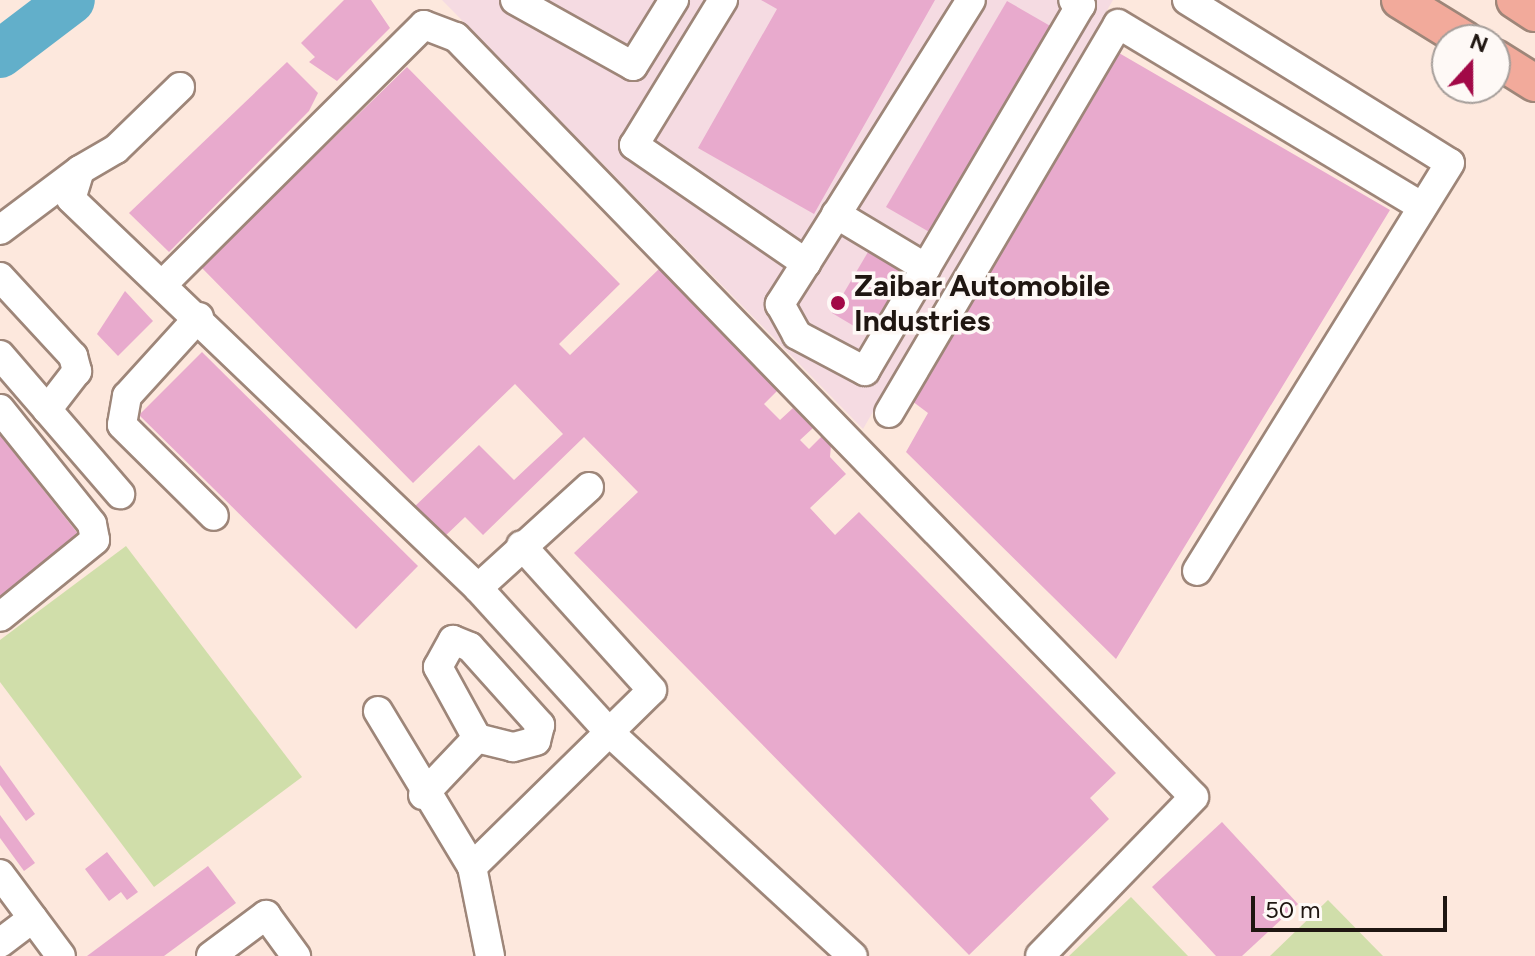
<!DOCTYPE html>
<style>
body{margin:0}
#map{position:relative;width:1535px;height:956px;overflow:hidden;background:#fde8dd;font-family:Figtree,sans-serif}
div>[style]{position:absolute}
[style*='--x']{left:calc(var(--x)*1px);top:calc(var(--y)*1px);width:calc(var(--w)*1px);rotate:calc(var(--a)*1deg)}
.commercial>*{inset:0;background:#f5dbe2}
.green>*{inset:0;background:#d0deaa}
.river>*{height:48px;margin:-24px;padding:0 24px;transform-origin:24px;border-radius:24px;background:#62afca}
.building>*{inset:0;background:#e8aacd}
.roads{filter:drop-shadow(2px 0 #9e8679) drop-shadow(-2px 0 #9e8679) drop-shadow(0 2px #9e8679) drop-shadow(0 -2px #9e8679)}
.minor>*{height:28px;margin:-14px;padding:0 14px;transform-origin:14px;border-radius:14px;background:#fff}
.major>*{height:36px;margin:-18px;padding:0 18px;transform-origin:18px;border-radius:18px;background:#f2aa9b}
.dots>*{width:22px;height:22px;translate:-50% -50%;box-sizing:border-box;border:4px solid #fef9f6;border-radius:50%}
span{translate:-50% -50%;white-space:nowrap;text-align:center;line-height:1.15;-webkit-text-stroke:7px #fef9f6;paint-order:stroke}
.poi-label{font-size:30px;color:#1f1611;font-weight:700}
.left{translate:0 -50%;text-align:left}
.north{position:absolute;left:1431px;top:24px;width:80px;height:80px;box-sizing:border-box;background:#fef9f6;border:2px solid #a59e9a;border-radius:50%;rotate:21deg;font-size:22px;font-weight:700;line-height:32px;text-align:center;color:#1f1611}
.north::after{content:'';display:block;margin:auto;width:28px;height:36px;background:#a20947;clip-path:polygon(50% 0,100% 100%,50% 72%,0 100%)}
.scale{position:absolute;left:1251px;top:896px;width:196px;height:36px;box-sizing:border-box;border:4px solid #1f1611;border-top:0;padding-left:10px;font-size:24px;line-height:28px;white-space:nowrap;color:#1f1611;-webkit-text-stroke:6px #fef9f6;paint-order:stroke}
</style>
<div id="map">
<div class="commercial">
<div style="clip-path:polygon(442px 0,1113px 0,863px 429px)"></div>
</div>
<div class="green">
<div style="clip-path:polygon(126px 546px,302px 777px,154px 887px,0 682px,0 640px)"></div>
<div style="clip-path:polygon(1131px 897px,1188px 956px,1069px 956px)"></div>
<div style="clip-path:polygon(1328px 900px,1383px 956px,1270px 956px)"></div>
</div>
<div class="river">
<div style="--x:0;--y:54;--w:89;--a:-37.3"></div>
</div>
<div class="building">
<div style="clip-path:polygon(344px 0,371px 0,390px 28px,337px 81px,309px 62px,315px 57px,301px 43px)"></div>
<div style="clip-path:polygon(761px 0,935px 0,814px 214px,698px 148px,777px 9px)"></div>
<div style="clip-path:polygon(1007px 1px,1059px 31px,938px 237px,886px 207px)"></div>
<div style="clip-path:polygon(1119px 53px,1390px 210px,1116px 659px,906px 452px,928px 413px,908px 398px)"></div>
<div style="clip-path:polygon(287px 62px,318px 93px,309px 111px,169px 252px,129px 213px)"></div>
<div style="clip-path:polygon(407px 67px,620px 284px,559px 344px,570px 355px,660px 268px,779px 389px,764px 404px,780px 420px,793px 408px,813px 428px,800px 440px,809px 449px,822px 436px,831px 445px,830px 457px,846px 474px,810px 508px,835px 535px,859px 512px,1116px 773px,1090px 798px,1109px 819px,969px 955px,574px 553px,638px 492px,584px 437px,483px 535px,465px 517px,442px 539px,412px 509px,479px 445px,514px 480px,563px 434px,515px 384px,413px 483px,201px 267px)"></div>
<div style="clip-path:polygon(868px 252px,911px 277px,874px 338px,832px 313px)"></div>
<div style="clip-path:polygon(125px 291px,153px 321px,118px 356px,97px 334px)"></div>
<div style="clip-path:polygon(202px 352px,418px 566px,356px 629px,139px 415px)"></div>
<div style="clip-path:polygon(0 435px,83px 540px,0 605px)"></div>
<div style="clip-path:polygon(0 765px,35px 814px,26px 821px,0 785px)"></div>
<div style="clip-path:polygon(0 815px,35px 863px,24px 871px,0 838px)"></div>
<div style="clip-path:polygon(1222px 822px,1298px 904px,1242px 956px,1216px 956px,1152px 887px)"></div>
<div style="clip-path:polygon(107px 852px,138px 892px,127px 900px,121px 892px,109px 901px,85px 869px)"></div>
<div style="clip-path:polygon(208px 866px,236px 903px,164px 956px,87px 956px)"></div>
</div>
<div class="roads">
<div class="minor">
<div style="--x:515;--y:0;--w:135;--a:29.2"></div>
<div style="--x:633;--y:66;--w:78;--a:-58.2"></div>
<div style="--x:723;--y:0;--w:170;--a:121.5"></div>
<div style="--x:634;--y:145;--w:209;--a:34.5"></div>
<div style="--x:806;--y:263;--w:49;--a:122.4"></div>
<div style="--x:780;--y:304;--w:35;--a:61"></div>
<div style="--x:797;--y:335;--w:77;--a:27.9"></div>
<div style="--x:865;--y:371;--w:425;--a:-59.5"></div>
<div style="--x:1081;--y:5;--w:9;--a:-148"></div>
<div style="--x:1187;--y:0;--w:309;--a:31.8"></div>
<div style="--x:1450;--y:163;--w:480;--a:121.8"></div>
<div style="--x:180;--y:87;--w:89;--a:135.9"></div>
<div style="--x:116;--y:149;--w:42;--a:149.7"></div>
<div style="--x:80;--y:170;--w:30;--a:107"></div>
<div style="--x:71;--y:199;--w:563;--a:43.7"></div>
<div style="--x:478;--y:588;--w:195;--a:47.7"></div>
<div style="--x:609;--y:732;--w:331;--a:42.6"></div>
<div style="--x:836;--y:214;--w:105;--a:31"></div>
<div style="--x:0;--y:230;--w:100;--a:-36.9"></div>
<div style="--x:806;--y:263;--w:310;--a:-57.9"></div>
<div style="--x:0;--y:277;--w:108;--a:47.3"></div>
<div style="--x:73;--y:356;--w:16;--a:75"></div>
<div style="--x:77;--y:371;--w:49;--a:127.6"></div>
<div style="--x:164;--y:283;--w:366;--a:-44.8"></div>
<div style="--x:424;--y:25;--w:34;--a:21"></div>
<div style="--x:456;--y:37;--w:1059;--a:45.84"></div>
<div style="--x:1194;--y:797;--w:221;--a:134.1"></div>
<div style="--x:199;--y:317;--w:107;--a:132.3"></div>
<div style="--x:127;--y:396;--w:29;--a:100"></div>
<div style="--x:122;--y:425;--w:129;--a:44.7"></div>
<div style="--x:0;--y:355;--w:184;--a:49.2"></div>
<div style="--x:0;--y:409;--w:147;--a:51.3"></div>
<div style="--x:92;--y:524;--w:16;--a:79"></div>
<div style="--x:95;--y:540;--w:122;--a:141"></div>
<div style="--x:889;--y:413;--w:451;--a:-59.5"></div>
<div style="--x:1118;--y:24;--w:355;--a:31"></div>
<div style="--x:478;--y:588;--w:150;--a:-42.3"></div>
<div style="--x:453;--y:640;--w:18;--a:22"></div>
<div style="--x:470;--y:647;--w:105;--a:48.1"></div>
<div style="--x:540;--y:725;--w:16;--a:104"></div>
<div style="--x:536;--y:741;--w:24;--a:165"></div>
<div style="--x:513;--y:747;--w:37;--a:-166"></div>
<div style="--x:477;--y:738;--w:81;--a:-118.8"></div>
<div style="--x:438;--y:667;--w:31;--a:-61"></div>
<div style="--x:378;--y:711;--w:182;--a:58.9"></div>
<div style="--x:423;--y:795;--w:79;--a:-46.5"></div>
<div style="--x:0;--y:874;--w:102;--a:53.4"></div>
<div style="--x:0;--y:943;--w:41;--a:-37.1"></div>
<div style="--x:211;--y:956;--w:69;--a:-36.7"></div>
<div style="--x:266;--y:915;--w:51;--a:53.8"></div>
<div style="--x:490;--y:956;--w:91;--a:-101.4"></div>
<div style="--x:472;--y:867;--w:252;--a:-44.5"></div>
<div style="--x:652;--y:690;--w:195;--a:-132.1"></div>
</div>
<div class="major">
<div style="--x:1400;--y:0;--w:76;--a:31.6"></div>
<div style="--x:1515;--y:0;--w:24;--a:33"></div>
<div style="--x:1495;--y:58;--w:47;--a:32"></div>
</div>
</div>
<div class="dots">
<div style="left:838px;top:303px;background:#a20947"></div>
</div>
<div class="poi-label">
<span class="left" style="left:854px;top:303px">Zaibar Automobile<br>Industries</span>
</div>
<div class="north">N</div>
<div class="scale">50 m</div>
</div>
